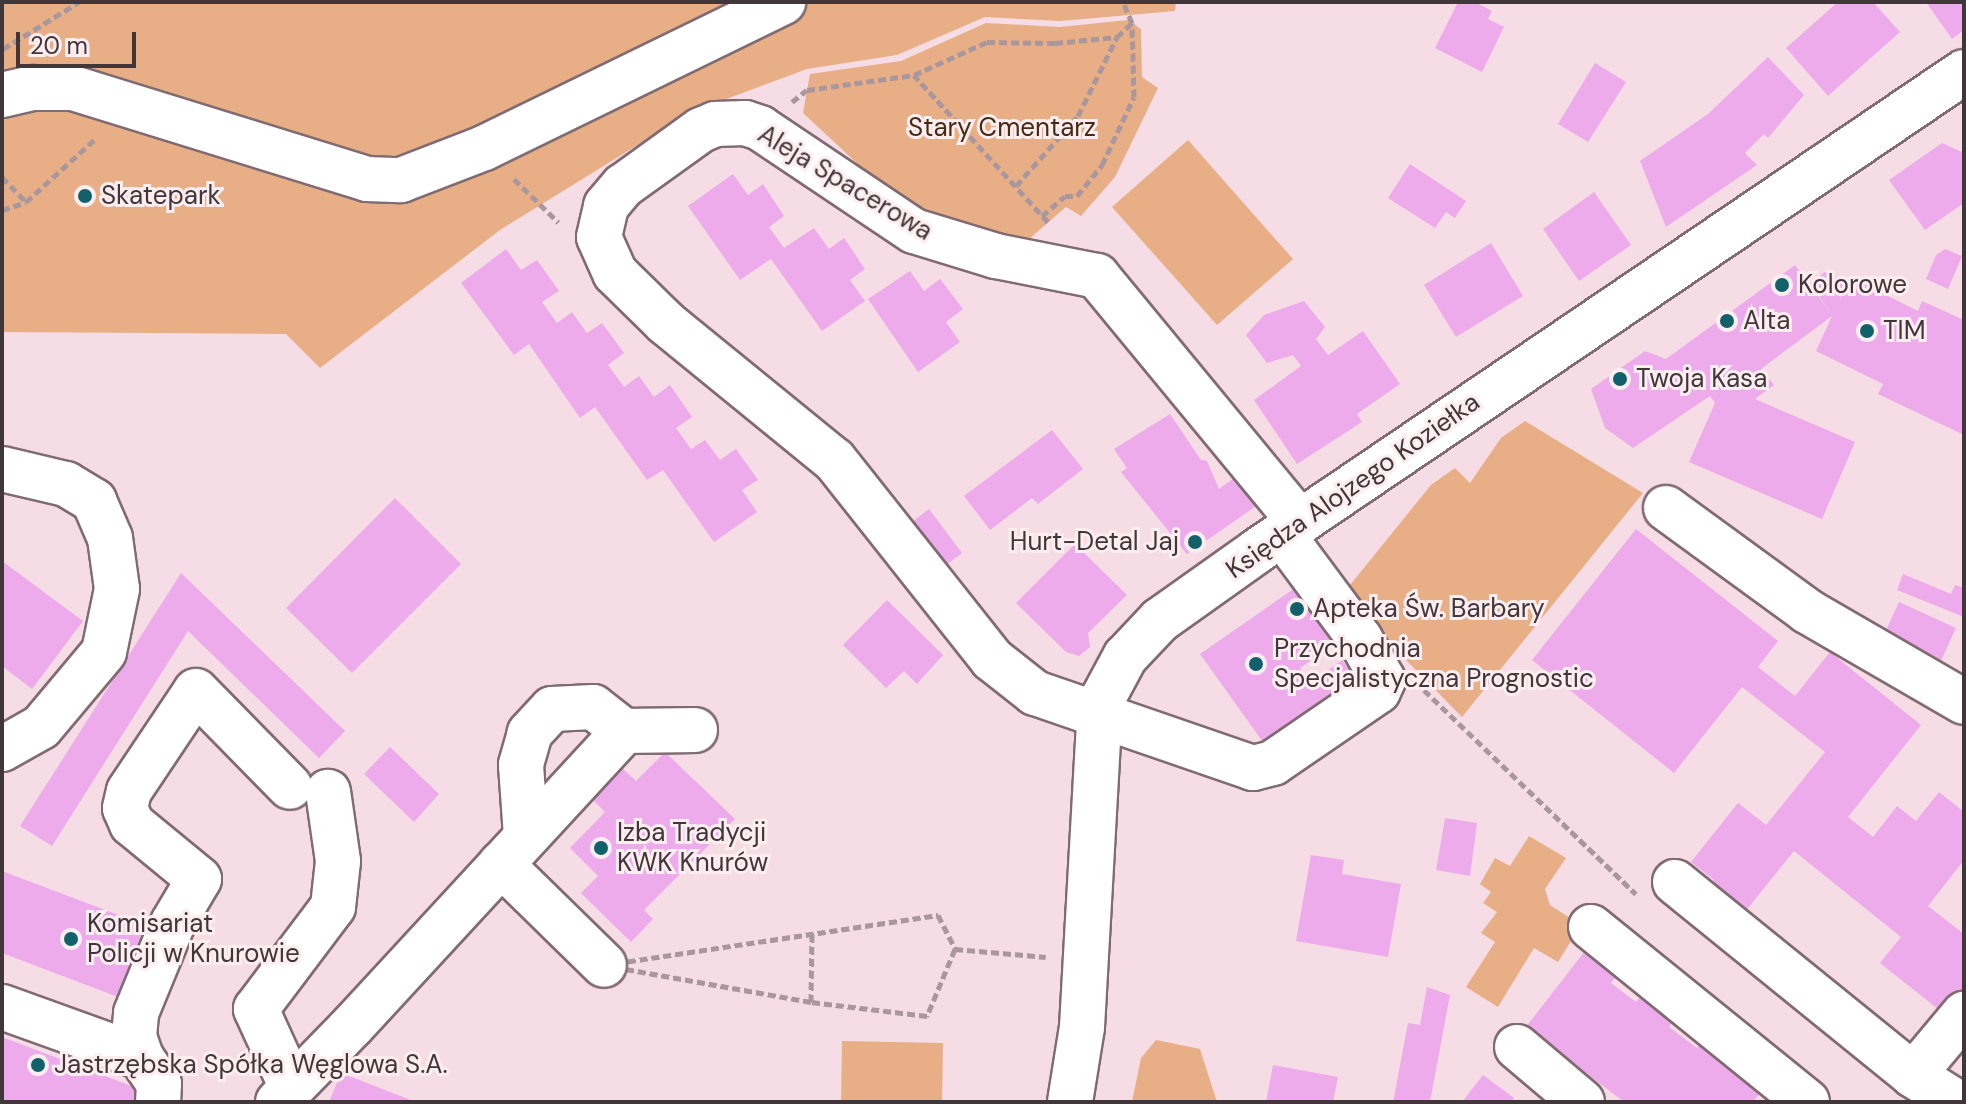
<!DOCTYPE html>
<meta charset="utf-8">
<style>
body{margin:0}
#map{position:relative;width:1966px;height:1104px;overflow:hidden;background:#f6dce4;font-family:"DM Sans",sans-serif}
div>[style]{position:absolute}
[style*='--x']{left:calc(var(--x)*1px);top:calc(var(--y)*1px);width:calc(var(--w)*1px);rotate:calc(var(--a)*1deg)}
.green>*{inset:0;background:#e8af86}
.building>*{inset:0;background:#edabec}
.path>*{height:5px;margin-top:-2.5px;transform-origin:0;background:repeating-linear-gradient(90deg,#aa979d 0 8px,transparent 0 12px)}
.roads{filter:drop-shadow(2px 0 #816b72) drop-shadow(-2px 0 #816b72) drop-shadow(0 2px #816b72) drop-shadow(0 -2px #816b72)}
.minor>*{height:44px;margin:-22px;padding:0 22px;transform-origin:22px;border-radius:22px;background:#fff}
.dots>*{width:22px;height:22px;translate:-50% -50%;box-sizing:border-box;border:4px solid #fcedf1;border-radius:50%}
span{translate:-50% -50%;white-space:nowrap;text-align:center;line-height:1.15;-webkit-text-stroke:6px #fcedf1;paint-order:stroke}
.park-label{font-size:26px;color:#482a12}
.street-label{font-size:26px;color:#41373a}
.poi-label{font-size:26px;color:#41373a}
.left{translate:0 -50%;text-align:left}
.right{translate:-100% -50%;text-align:right}
.frame{position:absolute;inset:0;border:4px solid #41373a;pointer-events:none}
.scale{position:absolute;left:16px;top:32px;width:120px;height:36px;box-sizing:border-box;border:4px solid #41373a;border-top:0;padding-left:10px;font-size:24px;line-height:28px;white-space:nowrap;color:#41373a;-webkit-text-stroke:6px #fcedf1;paint-order:stroke}
</style>
<div id="map">
<div class="green">
<div style="clip-path:polygon(2px 2px,1176px 2px,1175px 11px,1060px 21px,985px 17px,897px 55px,807px 69px,691px 112px,500px 230px,320px 368px,286px 334px,2px 332px)"></div>
<div style="clip-path:polygon(1128px 20px,1141px 29px,1142px 77px,1158px 88px,1115px 177px,1081px 216px,1066px 207px,1029px 239px,925px 216px,888px 192px,803px 113px,810px 74px,901px 61px,986px 23px,1060px 27px)"></div>
<div style="clip-path:polygon(1188px 140px,1293px 259px,1217px 325px,1112px 207px)"></div>
<div style="clip-path:polygon(1525px 421px,1643px 493px,1462px 717px,1342px 595px,1431px 485px,1455px 468px,1470px 483px,1501px 438px)"></div>
<div style="clip-path:polygon(1529px 836px,1566px 858px,1545px 889px,1550px 905px,1581px 925px,1558px 962px,1534px 948px,1498px 1007px,1466px 987px,1495px 942px,1481px 933px,1497px 912px,1483px 903px,1491px 892px,1480px 884px,1495px 858px,1510px 866px)"></div>
<div style="clip-path:polygon(1156px 1040px,1200px 1049px,1217px 1102px,1132px 1102px,1141px 1058px)"></div>
<div style="clip-path:polygon(842px 1041px,943px 1043px,942px 1102px,841px 1102px)"></div>
</div>
<div class="building">
<div style="clip-path:polygon(1458px 2px,1475px 2px,1492px 11px,1488px 19px,1504px 27px,1482px 72px,1435px 48px)"></div>
<div style="clip-path:polygon(1838px 2px,1873px 2px,1900px 32px,1828px 96px,1786px 48px)"></div>
<div style="clip-path:polygon(1926px 2px,1964px 2px,1964px 30px,1952px 39px)"></div>
<div style="clip-path:polygon(1768px 57px,1804px 95px,1768px 138px,1764px 134px,1745px 153px,1757px 165px,1666px 227px,1640px 161px,1708px 114px)"></div>
<div style="clip-path:polygon(1595px 63px,1626px 82px,1588px 142px,1558px 124px)"></div>
<div style="clip-path:polygon(1942px 143px,1964px 153px,1964px 203px,1925px 230px,1889px 180px)"></div>
<div style="clip-path:polygon(1410px 164px,1466px 201px,1455px 218px,1446px 212px,1435px 228px,1388px 198px)"></div>
<div style="clip-path:polygon(733px 174px,748px 195px,763px 184px,784px 216px,769px 227px,784px 248px,814px 228px,829px 249px,844px 238px,865px 269px,850px 280px,865px 301px,822px 331px,771px 259px,740px 280px,688px 206px)"></div>
<div style="clip-path:polygon(1594px 192px,1631px 245px,1579px 281px,1543px 229px)"></div>
<div style="clip-path:polygon(1491px 243px,1523px 296px,1456px 337px,1424px 285px)"></div>
<div style="clip-path:polygon(506px 249px,521px 270px,537px 260px,559px 291px,542px 302px,557px 323px,572px 312px,587px 333px,602px 323px,624px 353px,608px 365px,624px 387px,639px 376px,654px 397px,670px 385px,692px 417px,676px 428px,691px 449px,705px 440px,720px 460px,736px 449px,758px 480px,742px 490px,757px 512px,714px 542px,663px 470px,647px 480px,595px 407px,580px 418px,529px 344px,514px 355px,461px 283px)"></div>
<div style="clip-path:polygon(1945px 249px,1962px 256px,1948px 289px,1926px 279px,1936px 255px)"></div>
<div style="clip-path:polygon(1795px 265px,1833px 316px,1810px 283px,1825px 272px,1847px 283px,1838px 304px,1851px 278px,1918px 311px,1922px 301px,1964px 320px,1964px 435px,1878px 394px,1883px 384px,1816px 351px,1832px 316px,1761px 369px,1774px 385px,1755px 399px,1855px 442px,1822px 519px,1689px 462px,1715px 403px,1710px 396px,1633px 448px,1605px 428px,1591px 389px,1645px 351px,1666px 359px)"></div>
<div style="clip-path:polygon(910px 271px,924px 291px,940px 279px,963px 309px,946px 322px,960px 342px,918px 372px,868px 299px)"></div>
<div style="clip-path:polygon(1304px 301px,1325px 327px,1316px 339px,1328px 355px,1363px 331px,1400px 384px,1357px 414px,1362px 422px,1297px 464px,1254px 400px,1301px 366px,1293px 355px,1267px 363px,1246px 335px,1264px 315px)"></div>
<div style="clip-path:polygon(1170px 414px,1201px 460px,1207px 461px,1219px 489px,1245px 470px,1265px 500px,1187px 554px,1121px 472px,1127px 468px,1114px 449px)"></div>
<div style="clip-path:polygon(1052px 430px,1083px 469px,1038px 504px,1032px 498px,990px 530px,964px 496px)"></div>
<div style="clip-path:polygon(395px 498px,461px 564px,352px 673px,286px 608px)"></div>
<div style="clip-path:polygon(929px 509px,962px 553px,940px 570px,907px 526px)"></div>
<div style="clip-path:polygon(1636px 529px,1778px 641px,1758px 667px,1795px 696px,1830px 652px,1921px 725px,1848px 817px,1873px 837px,1897px 806px,1916px 821px,1939px 792px,1964px 812px,1964px 860px,1928px 906px,1964px 934px,1964px 987px,1943px 1013px,1880px 963px,1901px 937px,1794px 851px,1744px 913px,1709px 886px,1714px 880px,1691px 862px,1738px 803px,1766px 825px,1825px 752px,1742px 687px,1674px 773px,1532px 660px)"></div>
<div style="clip-path:polygon(1075px 544px,1127px 595px,1088px 633px,1090px 647px,1079px 656px,1066px 652px,1016px 603px)"></div>
<div style="clip-path:polygon(2px 561px,83px 621px,32px 689px,2px 666px)"></div>
<div style="clip-path:polygon(181px 573px,345px 731px,319px 758px,188px 631px,52px 846px,20px 826px)"></div>
<div style="clip-path:polygon(1903px 574px,1951px 594px,1955px 585px,1964px 588px,1964px 617px,1897px 590px)"></div>
<div style="clip-path:polygon(1305px 581px,1344px 637px,1300px 668px,1310px 683px,1342px 660px,1362px 687px,1270px 752px,1200px 654px)"></div>
<div style="clip-path:polygon(887px 600px,943px 655px,917px 684px,904px 671px,886px 688px,843px 645px)"></div>
<div style="clip-path:polygon(1899px 602px,1956px 628px,1939px 665px,1882px 639px)"></div>
<div style="clip-path:polygon(390px 747px,439px 794px,414px 822px,364px 774px)"></div>
<div style="clip-path:polygon(665px 752px,735px 819px,644px 910px,653px 919px,631px 942px,581px 893px,598px 876px,570px 848px,605px 812px,591px 798px,621px 767px,636px 781px)"></div>
<div style="clip-path:polygon(1445px 818px,1477px 823px,1470px 876px,1436px 870px)"></div>
<div style="clip-path:polygon(1311px 855px,1344px 860px,1342px 874px,1401px 884px,1388px 957px,1296px 941px)"></div>
<div style="clip-path:polygon(2px 871px,145px 925px,118px 997px,2px 953px)"></div>
<div style="clip-path:polygon(1588px 947px,1620px 971px,1611px 983px,1636px 1002px,1645px 991px,1677px 1015px,1669px 1027px,1697px 1048px,1704px 1040px,1765px 1087px,1753px 1102px,1624px 1102px,1526px 1027px)"></div>
<div style="clip-path:polygon(1427px 987px,1450px 995px,1430px 1102px,1393px 1102px,1408px 1023px,1420px 1025px)"></div>
<div style="clip-path:polygon(2px 1037px,147px 1092px,143px 1102px,2px 1102px)"></div>
<div style="clip-path:polygon(1273px 1065px,1338px 1077px,1333px 1102px,1266px 1102px)"></div>
<div style="clip-path:polygon(341px 1073px,416px 1102px,329px 1102px)"></div>
<div style="clip-path:polygon(1483px 1075px,1514px 1098px,1511px 1102px,1462px 1102px)"></div>
</div>
<div class="path">
<div style="--x:3;--y:49;--w:89;--a:-31.7"></div>
<div style="--x:792;--y:102;--w:19;--a:-39"></div>
<div style="--x:807;--y:90;--w:108;--a:-8"></div>
<div style="--x:2;--y:177;--w:35;--a:46"></div>
<div style="--x:514;--y:179;--w:62;--a:44.3"></div>
<div style="--x:1016;--y:186;--w:94;--a:-48.5"></div>
<div style="--x:1078;--y:116;--w:88;--a:-63.7"></div>
<div style="--x:1117;--y:37;--w:21;--a:-43"></div>
<div style="--x:2;--y:210;--w:25;--a:-18"></div>
<div style="--x:26;--y:202;--w:93;--a:-42.4"></div>
<div style="--x:1042;--y:216;--w:30;--a:-41"></div>
<div style="--x:1065;--y:196;--w:12;--a:0"></div>
<div style="--x:1077;--y:196;--w:40;--a:-51"></div>
<div style="--x:1102;--y:165;--w:75;--a:-64.8"></div>
<div style="--x:1134;--y:97;--w:74;--a:-91.5"></div>
<div style="--x:1132;--y:23;--w:23;--a:-113"></div>
<div style="--x:1048;--y:222;--w:199;--a:-132.4"></div>
<div style="--x:914;--y:75;--w:80;--a:-24.3"></div>
<div style="--x:987;--y:42;--w:68;--a:0.8"></div>
<div style="--x:1055;--y:43;--w:62;--a:-5.5"></div>
<div style="--x:1424;--y:690;--w:294;--a:43.9"></div>
<div style="--x:938;--y:915;--w:38;--a:63"></div>
<div style="--x:955;--y:949;--w:73;--a:112.7"></div>
<div style="--x:927;--y:1016;--w:117;--a:-173.1"></div>
<div style="--x:811;--y:1002;--w:210;--a:-169.9"></div>
<div style="--x:604;--y:965;--w:338;--a:-8.5"></div>
<div style="--x:955;--y:949;--w:91;--a:5"></div>
<div style="--x:811;--y:1002;--w:68;--a:-89.2"></div>
</div>
<div class="roads">
<div class="minor">
<div style="--x:2;--y:95;--w:32;--a:-13"></div>
<div style="--x:33;--y:88;--w:40;--a:0"></div>
<div style="--x:73;--y:88;--w:308;--a:17.2"></div>
<div style="--x:367;--y:179;--w:34;--a:2"></div>
<div style="--x:401;--y:180;--w:89;--a:-21.1"></div>
<div style="--x:484;--y:148;--w:333;--a:-26"></div>
<div style="--x:2;--y:469;--w:66;--a:13.2"></div>
<div style="--x:66;--y:484;--w:33;--a:31"></div>
<div style="--x:94;--y:501;--w:40;--a:66.6"></div>
<div style="--x:110;--y:538;--w:51;--a:82.2"></div>
<div style="--x:117;--y:589;--w:64;--a:101.7"></div>
<div style="--x:104;--y:652;--w:98;--a:130"></div>
<div style="--x:41;--y:727;--w:45;--a:150.6"></div>
<div style="--x:1666;--y:508;--w:175;--a:36.1"></div>
<div style="--x:1807;--y:611;--w:181;--a:30.1"></div>
<div style="--x:1282;--y:534;--w:131;--a:53.4"></div>
<div style="--x:1360;--y:639;--w:47;--a:60.7"></div>
<div style="--x:1383;--y:680;--w:12;--a:114"></div>
<div style="--x:1378;--y:691;--w:127;--a:145.6"></div>
<div style="--x:1273;--y:763;--w:21;--a:166"></div>
<div style="--x:1253;--y:768;--w:231;--a:-161"></div>
<div style="--x:1035;--y:693;--w:55;--a:-141.7"></div>
<div style="--x:992;--y:659;--w:254;--a:-128.4"></div>
<div style="--x:834;--y:460;--w:217;--a:-140.8"></div>
<div style="--x:666;--y:323;--w:71;--a:-135.6"></div>
<div style="--x:615;--y:273;--w:39;--a:-114"></div>
<div style="--x:599;--y:237;--w:32;--a:-77"></div>
<div style="--x:606;--y:206;--w:26;--a:-50"></div>
<div style="--x:623;--y:186;--w:96;--a:-35.7"></div>
<div style="--x:701;--y:130;--w:15;--a:-23"></div>
<div style="--x:715;--y:124;--w:30;--a:-2"></div>
<div style="--x:745;--y:123;--w:16;--a:18"></div>
<div style="--x:760;--y:128;--w:185;--a:33.8"></div>
<div style="--x:914;--y:231;--w:86;--a:17"></div>
<div style="--x:996;--y:256;--w:103;--a:11.2"></div>
<div style="--x:1097;--y:276;--w:319;--a:50.5"></div>
<div style="--x:624;--y:731;--w:71;--a:-0.8"></div>
<div style="--x:501;--y:864;--w:144;--a:44.4"></div>
<div style="--x:1675;--y:882;--w:306;--a:39"></div>
<div style="--x:1913;--y:1075;--w:51;--a:32.1"></div>
<div style="--x:1591;--y:927;--w:278;--a:39"></div>
<div style="--x:2;--y:1007;--w:148;--a:19.8"></div>
<div style="--x:141;--y:1057;--w:32;--a:56"></div>
<div style="--x:159;--y:1084;--w:18;--a:93"></div>
<div style="--x:1517;--y:1047;--w:85;--a:40.2"></div>
<div style="--x:141;--y:1057;--w:21;--a:-109"></div>
<div style="--x:134;--y:1037;--w:24;--a:-85"></div>
<div style="--x:136;--y:1013;--w:97;--a:-67.7"></div>
<div style="--x:173;--y:923;--w:51;--a:-59.4"></div>
<div style="--x:199;--y:879;--w:87;--a:-140.6"></div>
<div style="--x:132;--y:824;--w:17;--a:-114"></div>
<div style="--x:125;--y:808;--w:17;--a:-77"></div>
<div style="--x:129;--y:791;--w:120;--a:-56.2"></div>
<div style="--x:196;--y:691;--w:134;--a:45.6"></div>
<div style="--x:1913;--y:1075;--w:80;--a:-50.1"></div>
<div style="--x:292;--y:1088;--w:87;--a:-114.5"></div>
<div style="--x:256;--y:1009;--w:128;--a:-53"></div>
<div style="--x:333;--y:907;--w:46;--a:-83.8"></div>
<div style="--x:338;--y:861;--w:70;--a:-98.2"></div>
<div style="--x:278;--y:1102;--w:107;--a:-45.8"></div>
<div style="--x:353;--y:1025;--w:400;--a:-47.3"></div>
<div style="--x:624;--y:731;--w:39;--a:-142"></div>
<div style="--x:593;--y:707;--w:41;--a:177.2"></div>
<div style="--x:552;--y:709;--w:33;--a:133"></div>
<div style="--x:530;--y:733;--w:33;--a:106"></div>
<div style="--x:521;--y:765;--w:72;--a:86"></div>
<div style="--x:1070;--y:1102;--w:76;--a:-80.9"></div>
<div style="--x:1082;--y:1027;--w:300;--a:-86.8"></div>
<div style="--x:1099;--y:727;--w:29;--a:-82"></div>
<div style="--x:1103;--y:698;--w:47;--a:-61.8"></div>
<div style="--x:1125;--y:657;--w:51;--a:-46.6"></div>
<div style="--x:1160;--y:620;--w:119;--a:-35.4"></div>
<div style="--x:1257;--y:551;--w:854;--a:-34.12"></div>
</div>
</div>
<div class="dots">
<div style="left:85px;top:196px;background:#12616a"></div>
<div style="left:1782px;top:285px;background:#12616a"></div>
<div style="left:1727px;top:321px;background:#12616a"></div>
<div style="left:1867px;top:331px;background:#12616a"></div>
<div style="left:1620px;top:379px;background:#12616a"></div>
<div style="left:1195px;top:542px;background:#12616a"></div>
<div style="left:1297px;top:609px;background:#12616a"></div>
<div style="left:1256px;top:664px;background:#12616a"></div>
<div style="left:601px;top:848px;background:#12616a"></div>
<div style="left:71px;top:939px;background:#12616a"></div>
<div style="left:38px;top:1065px;background:#12616a"></div>
</div>
<div class="park-label">
<span style="left:1002px;top:128px">Stary Cmentarz</span>
</div>
<div class="street-label">
<span style="left:845px;top:183px;rotate:31deg">Aleja Spacerowa</span>
<span style="left:1353px;top:486px;rotate:-35deg">Księdza Alojzego Koziełka</span>
</div>
<div class="poi-label">
<span class="left" style="left:101px;top:196px">Skatepark</span>
<span class="left" style="left:1798px;top:285px">Kolorowe</span>
<span class="left" style="left:1743px;top:321px">Alta</span>
<span class="left" style="left:1883px;top:331px">TIM</span>
<span class="left" style="left:1636px;top:379px">Twoja Kasa</span>
<span class="right" style="left:1179px;top:542px">Hurt-Detal Jaj</span>
<span class="left" style="left:1313px;top:609px">Apteka Św. Barbary</span>
<span class="left" style="left:1274px;top:664px">Przychodnia<br>Specjalistyczna Prognostic</span>
<span class="left" style="left:617px;top:848px">Izba Tradycji<br>KWK Knurów</span>
<span class="left" style="left:87px;top:939px">Komisariat<br>Policji w Knurowie</span>
<span class="left" style="left:54px;top:1065px">Jastrzębska Spółka Węglowa S.A.</span>
</div>
<div class="frame"></div>
<div class="scale">20 m</div>
</div>
